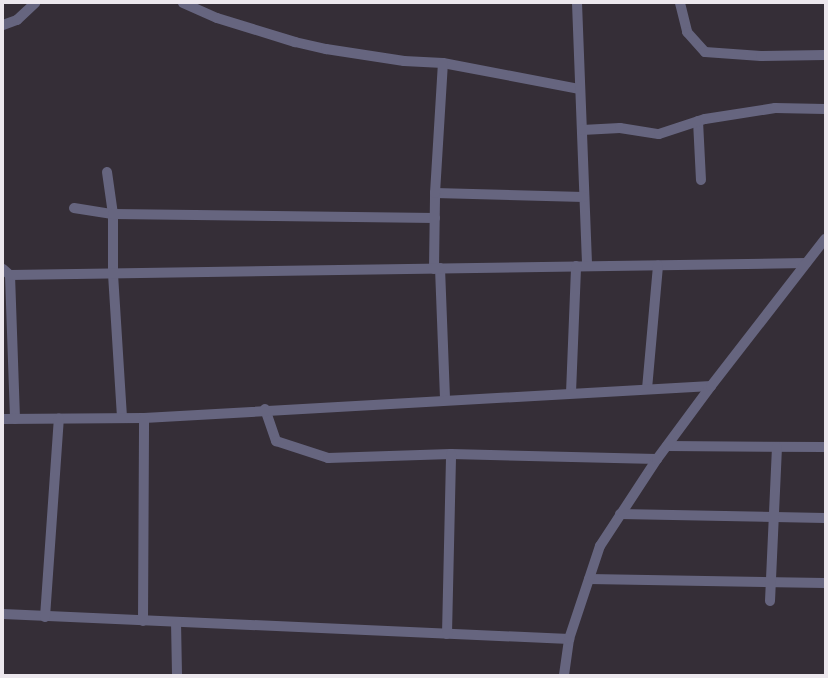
<!DOCTYPE html>
<style>
body{margin:0}
#map{position:relative;width:828px;height:678px;overflow:hidden;background:#352e37;font-family:"Asap Condensed",sans-serif}
div>[style]{position:absolute}
[style*='--x']{left:calc(var(--x)*1px);top:calc(var(--y)*1px);width:calc(var(--w)*1px);rotate:calc(var(--a)*1deg)}
.minor>*{height:10px;margin:-5px;padding:0 5px;transform-origin:5px;border-radius:5px;background:#66657f}
span{translate:-50% -50%;white-space:nowrap;text-align:center;line-height:1.15;-webkit-text-stroke:4px #2b242d;paint-order:stroke}
.frame{position:absolute;inset:0;border:4px solid #ece7ed;pointer-events:none}
</style>
<div id="map">
<div class="minor">
<div style="--x:183;--y:3;--w:37;--a:24"></div>
<div style="--x:217;--y:18;--w:82;--a:17.1"></div>
<div style="--x:295;--y:42;--w:32;--a:13"></div>
<div style="--x:326;--y:49;--w:79;--a:8.7"></div>
<div style="--x:404;--y:61;--w:39;--a:3"></div>
<div style="--x:443;--y:63;--w:138;--a:10.8"></div>
<div style="--x:577;--y:3;--w:263;--a:87.8"></div>
<div style="--x:680;--y:3;--w:30;--a:76"></div>
<div style="--x:687;--y:32;--w:27;--a:48"></div>
<div style="--x:705;--y:52;--w:56;--a:4.1"></div>
<div style="--x:761;--y:56;--w:64;--a:-0.9"></div>
<div style="--x:3;--y:25;--w:15;--a:-20"></div>
<div style="--x:17;--y:20;--w:25;--a:-43"></div>
<div style="--x:698;--y:121;--w:59;--a:87.1"></div>
<div style="--x:582;--y:130;--w:38;--a:-3"></div>
<div style="--x:620;--y:128;--w:39;--a:9"></div>
<div style="--x:659;--y:134;--w:48;--a:-18.1"></div>
<div style="--x:705;--y:119;--w:71;--a:-8.9"></div>
<div style="--x:775;--y:108;--w:50;--a:1.1"></div>
<div style="--x:107;--y:172;--w:42;--a:81.9"></div>
<div style="--x:113;--y:214;--w:60;--a:90"></div>
<div style="--x:113;--y:274;--w:144;--a:86.4"></div>
<div style="--x:435;--y:193;--w:149;--a:1.5"></div>
<div style="--x:74;--y:208;--w:39;--a:9"></div>
<div style="--x:113;--y:214;--w:322;--a:0.7"></div>
<div style="--x:440;--y:268;--w:132;--a:87.8"></div>
<div style="--x:3;--y:269;--w:9;--a:41"></div>
<div style="--x:10;--y:275;--w:144;--a:88"></div>
<div style="--x:434;--y:269;--w:76;--a:-89.2"></div>
<div style="--x:435;--y:193;--w:130;--a:-86.5"></div>
<div style="--x:10;--y:275;--w:796;--a:-0.86"></div>
<div style="--x:647;--y:389;--w:124;--a:-84.9"></div>
<div style="--x:571;--y:393;--w:127;--a:-87.7"></div>
<div style="--x:265;--y:409;--w:34;--a:71"></div>
<div style="--x:276;--y:441;--w:55;--a:18.1"></div>
<div style="--x:328;--y:458;--w:123;--a:-1.9"></div>
<div style="--x:451;--y:454;--w:206;--a:1.4"></div>
<div style="--x:3;--y:419;--w:141;--a:-0.4"></div>
<div style="--x:144;--y:418;--w:568;--a:-3.23"></div>
<div style="--x:667;--y:446;--w:158;--a:0.4"></div>
<div style="--x:620;--y:514;--w:205;--a:1.1"></div>
<div style="--x:589;--y:579;--w:236;--a:1"></div>
<div style="--x:770;--y:601;--w:154;--a:-87.4"></div>
<div style="--x:3;--y:614;--w:567;--a:2.53"></div>
<div style="--x:45;--y:617;--w:199;--a:-86"></div>
<div style="--x:143;--y:621;--w:203;--a:-89.7"></div>
<div style="--x:176;--y:622;--w:53;--a:88.9"></div>
<div style="--x:447;--y:634;--w:180;--a:-88.7"></div>
<div style="--x:564;--y:675;--w:36;--a:-82"></div>
<div style="--x:569;--y:639;--w:98;--a:-71.6"></div>
<div style="--x:600;--y:546;--w:104;--a:-56.8"></div>
<div style="--x:657;--y:459;--w:91;--a:-53.5"></div>
<div style="--x:711;--y:386;--w:186;--a:-52.2"></div>
</div>
<div class="frame"></div>
</div>
